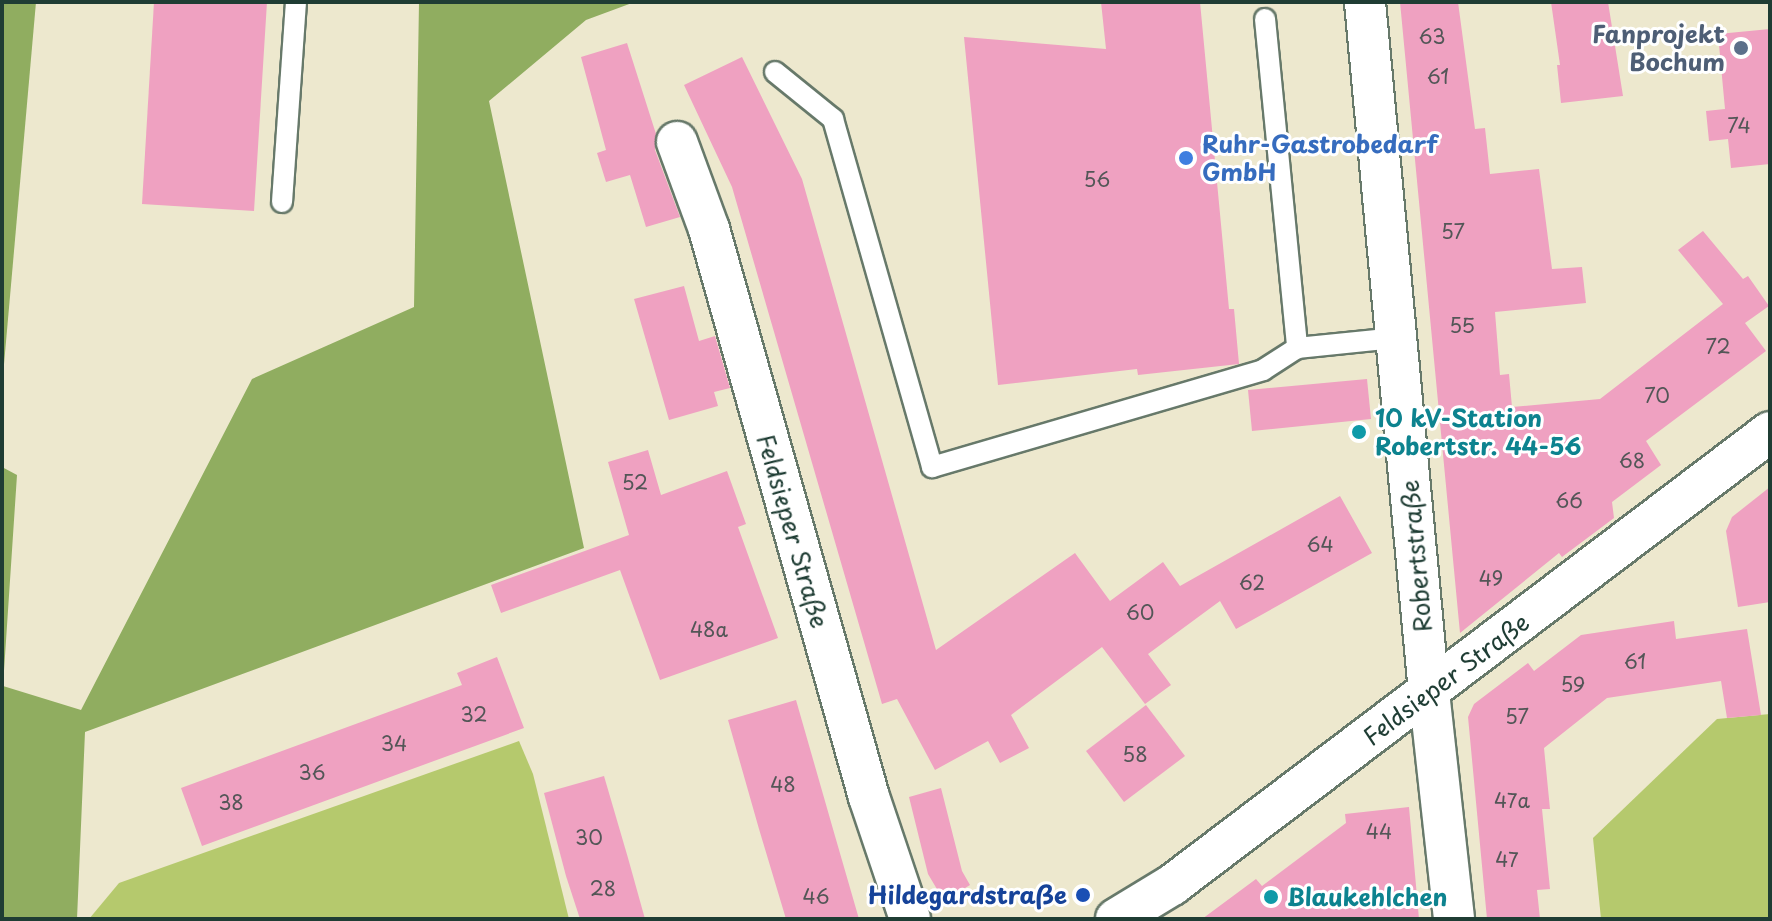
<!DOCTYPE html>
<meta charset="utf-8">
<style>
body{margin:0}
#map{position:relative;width:1772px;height:921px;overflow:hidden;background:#ede8ce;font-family:"Playpen Sans",sans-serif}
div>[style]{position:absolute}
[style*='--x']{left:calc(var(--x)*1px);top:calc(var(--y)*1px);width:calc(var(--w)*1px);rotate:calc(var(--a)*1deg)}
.green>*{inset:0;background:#b5c96d}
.forest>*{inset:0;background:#90ad60}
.building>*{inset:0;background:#efa1c1}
.roads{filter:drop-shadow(2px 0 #67796a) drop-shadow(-2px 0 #67796a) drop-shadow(0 2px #67796a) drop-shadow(0 -2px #67796a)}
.lane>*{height:20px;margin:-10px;padding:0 10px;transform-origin:10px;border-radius:10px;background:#fff}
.street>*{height:40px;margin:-20px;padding:0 20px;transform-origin:20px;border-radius:20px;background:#fff}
.dots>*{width:22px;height:22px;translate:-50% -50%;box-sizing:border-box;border:4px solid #fff;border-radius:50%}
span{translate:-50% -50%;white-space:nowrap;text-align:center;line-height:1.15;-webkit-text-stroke:6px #fff;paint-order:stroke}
.number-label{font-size:20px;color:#535657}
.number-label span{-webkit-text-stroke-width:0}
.service-label{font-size:24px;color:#4e5e75;font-weight:700}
.right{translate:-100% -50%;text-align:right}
.shop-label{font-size:24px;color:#366cbe;font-weight:700}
.left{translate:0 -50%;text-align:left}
.culture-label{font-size:24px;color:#0d838f;font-weight:700}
.street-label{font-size:24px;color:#1f3d34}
.transit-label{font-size:24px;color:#164399;font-weight:700}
.frame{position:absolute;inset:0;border:4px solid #1f3d34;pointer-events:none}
</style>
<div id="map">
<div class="green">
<div style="clip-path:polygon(1770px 714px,1770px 919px,1601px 919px,1593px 838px,1717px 719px)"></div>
<div style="clip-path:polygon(519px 741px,533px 774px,569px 919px,89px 919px,119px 883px)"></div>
</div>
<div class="forest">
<div style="clip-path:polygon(2px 2px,36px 2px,2px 387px)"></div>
<div style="clip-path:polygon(419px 2px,632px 3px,586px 20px,489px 101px,584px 548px,85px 732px,77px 919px,2px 919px,2px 467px,17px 475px,3px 686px,81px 710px,252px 379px,414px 307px)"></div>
</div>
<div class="building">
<div style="clip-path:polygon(154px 2px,267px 2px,254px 211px,142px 204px)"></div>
<div style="clip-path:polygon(1101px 2px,1200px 2px,1229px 309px,1234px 309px,1239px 364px,1138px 375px,1137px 369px,998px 385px,964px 37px,1106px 49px)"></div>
<div style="clip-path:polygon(1400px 2px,1458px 2px,1475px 129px,1485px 128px,1490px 174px,1539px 169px,1552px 269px,1582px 267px,1586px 303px,1495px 312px,1500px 375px,1509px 374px,1512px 407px,1600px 399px,1723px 304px,1678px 250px,1703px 231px,1743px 279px,1748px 276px,1769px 306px,1745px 323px,1766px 351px,1646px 441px,1661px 465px,1612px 502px,1614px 518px,1562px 557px,1559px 553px,1460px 633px)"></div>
<div style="clip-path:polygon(1551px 2px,1608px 2px,1623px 96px,1561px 103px,1557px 65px,1560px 65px)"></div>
<div style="clip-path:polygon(1770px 29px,1770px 164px,1731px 168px,1728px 139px,1709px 141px,1706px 111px,1725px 109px,1718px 34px)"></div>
<div style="clip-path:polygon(627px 43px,656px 134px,655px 150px,680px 217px,646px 227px,630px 175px,606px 182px,597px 153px,606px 150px,581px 57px)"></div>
<div style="clip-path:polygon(742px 57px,802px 179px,936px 650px,1075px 553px,1110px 601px,1163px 562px,1180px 586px,1340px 496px,1372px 553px,1236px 629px,1220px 601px,1148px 654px,1171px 685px,1145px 704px,1102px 647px,1011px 715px,1029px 748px,1000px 763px,988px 741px,935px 770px,897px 699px,882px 704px,732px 187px,684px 85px)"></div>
<div style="clip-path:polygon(684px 286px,699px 341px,715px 336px,730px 388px,714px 392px,718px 406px,669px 420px,634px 299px)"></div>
<div style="clip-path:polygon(1367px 379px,1371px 419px,1252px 431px,1248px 390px)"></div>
<div style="clip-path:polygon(648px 450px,661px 495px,727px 471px,746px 524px,738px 527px,778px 638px,660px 680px,620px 570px,501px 613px,491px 585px,629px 535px,608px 462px)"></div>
<div style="clip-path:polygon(1770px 487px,1770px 602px,1738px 607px,1726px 531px,1732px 517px)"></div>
<div style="clip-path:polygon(1674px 621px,1676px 639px,1747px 629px,1761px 715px,1727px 718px,1721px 681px,1607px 698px,1544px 748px,1550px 809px,1542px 809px,1550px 889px,1537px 890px,1540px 919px,1487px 919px,1468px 717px,1474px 704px,1528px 663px,1534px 671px,1581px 635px)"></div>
<div style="clip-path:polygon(497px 657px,524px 728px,202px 846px,181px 788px,462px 685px,457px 673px)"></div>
<div style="clip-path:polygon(796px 700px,835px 836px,859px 919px,786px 919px,759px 829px,728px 720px)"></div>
<div style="clip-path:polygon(1146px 705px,1185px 756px,1124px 802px,1086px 751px)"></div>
<div style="clip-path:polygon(604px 776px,628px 858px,645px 919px,580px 919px,566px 876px,544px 793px)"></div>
<div style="clip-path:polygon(941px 788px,962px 871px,970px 885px,944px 901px,928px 874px,909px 797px)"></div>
<div style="clip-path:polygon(1409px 807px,1419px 919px,1202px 919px,1256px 879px,1262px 886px,1346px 823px,1345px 814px)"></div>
</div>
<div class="roads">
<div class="lane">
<div style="--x:1265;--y:19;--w:331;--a:84.4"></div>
<div style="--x:775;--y:72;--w:75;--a:39"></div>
<div style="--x:833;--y:119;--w:362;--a:74.1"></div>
<div style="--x:932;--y:467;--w:345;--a:-16.3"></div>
<div style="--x:1263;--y:370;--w:40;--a:-32.9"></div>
<div style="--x:1297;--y:348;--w:100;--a:-5.8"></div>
<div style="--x:282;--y:202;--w:200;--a:-86"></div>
</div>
<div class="street">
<div style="--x:1365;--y:2;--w:693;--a:84.7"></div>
<div style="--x:1429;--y:692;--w:228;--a:83.7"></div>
<div style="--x:677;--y:142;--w:93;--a:69.8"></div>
<div style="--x:709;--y:229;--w:590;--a:74.27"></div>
<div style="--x:869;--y:797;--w:129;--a:71.4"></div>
<div style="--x:1116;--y:919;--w:66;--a:-31.3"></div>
<div style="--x:1172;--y:885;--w:750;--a:-37.14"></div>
</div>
</div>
<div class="dots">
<div style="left:1741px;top:48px;background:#5c6f8a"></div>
<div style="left:1186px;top:158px;background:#3f7fe0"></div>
<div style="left:1359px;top:432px;background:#0f9aa8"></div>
<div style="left:1083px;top:895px;background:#1a4fb4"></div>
<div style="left:1271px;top:897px;background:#0f9aa8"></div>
</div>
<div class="number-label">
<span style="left:1432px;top:36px">63</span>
<span style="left:1438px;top:76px">61</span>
<span style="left:1739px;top:125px">74</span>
<span style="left:1097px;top:179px">56</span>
<span style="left:1453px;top:231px">57</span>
<span style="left:1462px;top:325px">55</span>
<span style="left:1718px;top:346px">72</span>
<span style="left:1657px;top:395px">70</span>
<span style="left:1632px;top:460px">68</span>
<span style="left:635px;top:482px">52</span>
<span style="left:1569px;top:500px">66</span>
<span style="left:1320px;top:544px">64</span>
<span style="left:1491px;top:578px">49</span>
<span style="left:1252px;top:582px">62</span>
<span style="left:1140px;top:612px">60</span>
<span style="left:709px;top:629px">48a</span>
<span style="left:1635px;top:661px">61</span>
<span style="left:1573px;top:684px">59</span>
<span style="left:474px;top:714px">32</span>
<span style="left:1517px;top:716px">57</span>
<span style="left:394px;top:743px">34</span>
<span style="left:1135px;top:754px">58</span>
<span style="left:312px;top:772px">36</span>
<span style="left:783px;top:784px">48</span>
<span style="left:1512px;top:800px">47a</span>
<span style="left:231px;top:802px">38</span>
<span style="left:1379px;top:831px">44</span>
<span style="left:589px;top:837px">30</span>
<span style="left:1507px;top:859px">47</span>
<span style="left:603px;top:888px">28</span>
<span style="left:816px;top:896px">46</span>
</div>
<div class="service-label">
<span class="right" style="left:1725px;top:48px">Fanprojekt<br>Bochum</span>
</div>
<div class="shop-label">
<span class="left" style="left:1202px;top:158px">Ruhr-Gastrobedarf<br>GmbH</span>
</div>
<div class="culture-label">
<span class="left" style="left:1375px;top:432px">10 kV-Station<br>Robertstr. 44-56</span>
<span class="left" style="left:1287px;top:897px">Blaukehlchen</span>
</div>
<div class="street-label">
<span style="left:793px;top:531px;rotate:74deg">Feldsieper Straße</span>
<span style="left:1416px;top:556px;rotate:-95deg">Robertstraße</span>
<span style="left:1446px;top:679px;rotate:-37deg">Feldsieper Straße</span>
</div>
<div class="transit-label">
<span class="right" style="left:1067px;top:895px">Hildegardstraße</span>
</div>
<div class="frame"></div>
</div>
